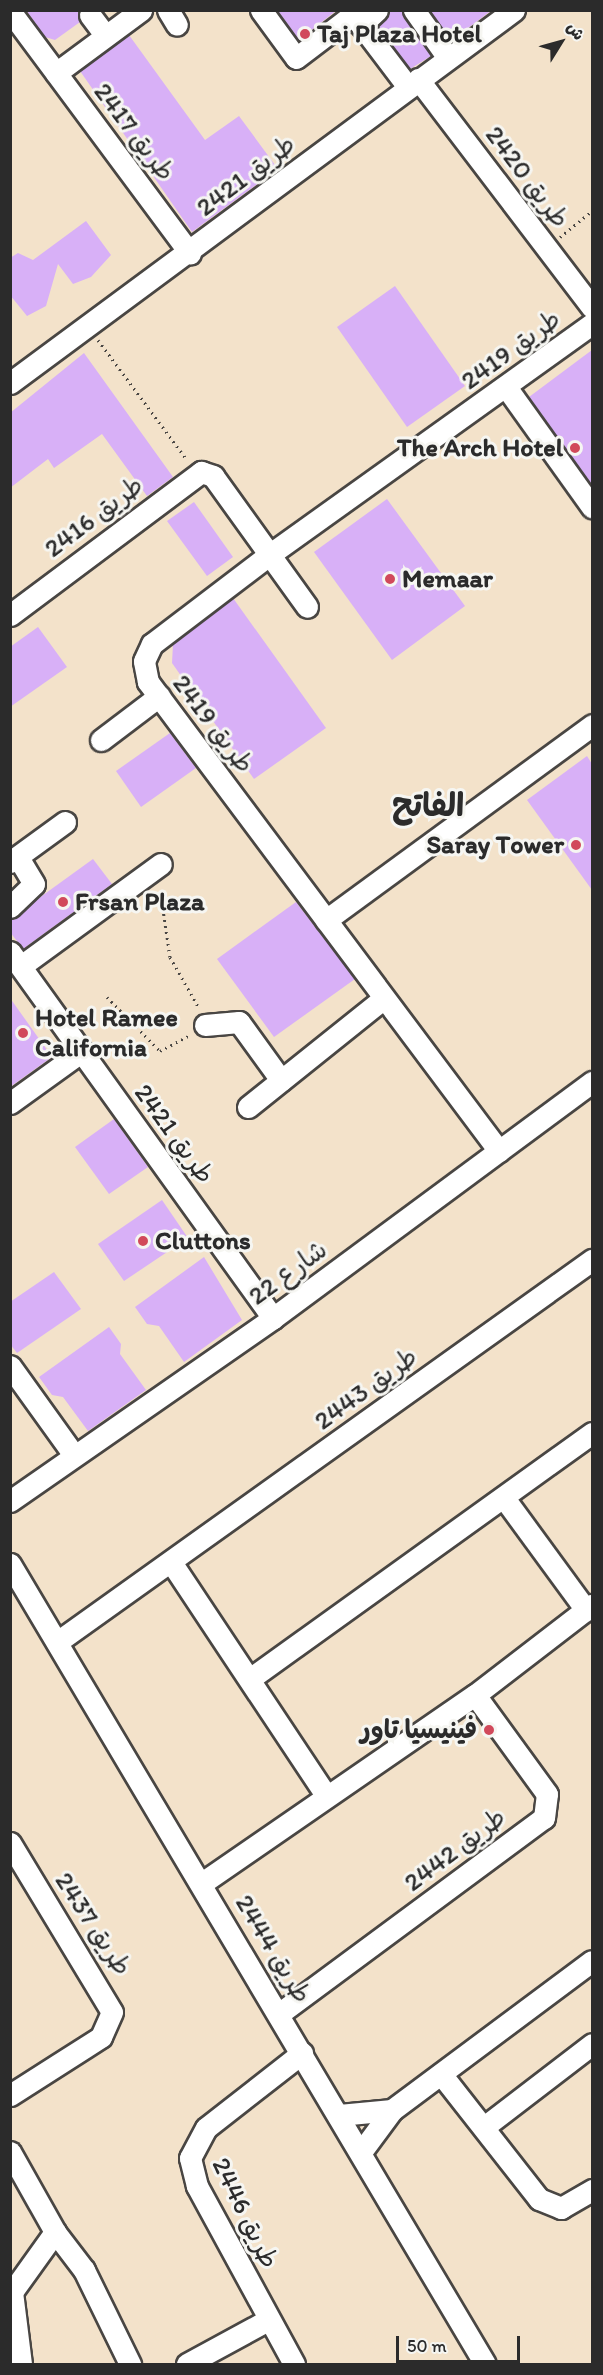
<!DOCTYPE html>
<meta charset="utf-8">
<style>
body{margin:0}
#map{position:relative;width:603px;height:2375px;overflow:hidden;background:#f3e2ca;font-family:Itim,"Playpen Sans Arabic",sans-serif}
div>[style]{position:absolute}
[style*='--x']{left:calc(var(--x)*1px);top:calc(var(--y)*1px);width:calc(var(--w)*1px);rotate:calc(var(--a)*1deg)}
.building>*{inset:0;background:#d8b0f7}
.path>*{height:3px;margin-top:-1.5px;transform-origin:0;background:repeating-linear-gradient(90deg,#494643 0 1.5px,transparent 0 6px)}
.roads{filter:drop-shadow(2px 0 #494643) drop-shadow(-2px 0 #494643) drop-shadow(0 2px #494643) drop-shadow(0 -2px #494643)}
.minor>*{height:21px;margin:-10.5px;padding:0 10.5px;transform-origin:10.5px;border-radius:10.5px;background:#fff}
.dots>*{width:16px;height:16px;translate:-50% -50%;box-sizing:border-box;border:3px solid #f6f6f2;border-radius:50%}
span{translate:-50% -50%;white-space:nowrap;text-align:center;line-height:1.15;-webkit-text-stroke:6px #f6f6f2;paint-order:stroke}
.poi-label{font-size:26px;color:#2b2b2b;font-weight:700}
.left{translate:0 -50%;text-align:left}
.right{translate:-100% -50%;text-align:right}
.street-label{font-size:26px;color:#2b2b2b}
.district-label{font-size:32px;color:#2b2b2b;font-weight:700}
.frame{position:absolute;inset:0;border:12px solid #2b2b2b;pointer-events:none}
.north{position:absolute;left:531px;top:12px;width:60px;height:60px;-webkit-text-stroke:4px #f6f6f2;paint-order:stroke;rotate:53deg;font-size:16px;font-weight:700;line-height:24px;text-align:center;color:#2b2b2b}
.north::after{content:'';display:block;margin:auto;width:21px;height:27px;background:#2b2b2b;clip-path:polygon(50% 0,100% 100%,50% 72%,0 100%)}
.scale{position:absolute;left:396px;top:2336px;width:124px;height:27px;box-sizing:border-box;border:3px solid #2b2b2b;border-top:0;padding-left:8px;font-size:18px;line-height:21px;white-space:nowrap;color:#2b2b2b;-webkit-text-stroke:4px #f6f6f2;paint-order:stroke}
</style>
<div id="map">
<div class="building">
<div style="clip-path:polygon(26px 10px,78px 10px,80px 22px,55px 40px,45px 37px)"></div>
<div style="clip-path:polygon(277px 10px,337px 10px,299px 40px)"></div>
<div style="clip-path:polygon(390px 10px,401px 10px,431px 56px,410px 69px,378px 26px)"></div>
<div style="clip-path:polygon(430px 10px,492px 10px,451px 41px)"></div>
<div style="clip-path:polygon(129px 35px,205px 140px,239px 116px,278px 169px,192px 232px,80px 71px)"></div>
<div style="clip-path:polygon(86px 221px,111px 255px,91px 277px,73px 284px,58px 264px,46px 306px,27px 316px,10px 295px,10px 258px,18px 253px,33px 260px)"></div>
<div style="clip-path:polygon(395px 286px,465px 386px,407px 427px,337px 327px)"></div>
<div style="clip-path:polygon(592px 350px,592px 486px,529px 397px)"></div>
<div style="clip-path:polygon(84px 353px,173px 477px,147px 496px,102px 434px,54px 468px,48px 459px,10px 488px,10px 413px)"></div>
<div style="clip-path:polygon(387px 499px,465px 606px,392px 660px,314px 552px)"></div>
<div style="clip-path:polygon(194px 502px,233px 557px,207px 576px,167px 521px)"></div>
<div style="clip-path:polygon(233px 598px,326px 728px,254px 779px,172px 663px,173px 644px)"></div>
<div style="clip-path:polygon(38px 627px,67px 667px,10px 707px,10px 647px)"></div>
<div style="clip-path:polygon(170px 733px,196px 768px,141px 807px,116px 771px)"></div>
<div style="clip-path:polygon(587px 756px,592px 764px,592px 890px,527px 800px)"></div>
<div style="clip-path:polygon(93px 859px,112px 884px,23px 949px,10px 932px,10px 919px)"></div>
<div style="clip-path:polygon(296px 902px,355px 979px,274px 1037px,217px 959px)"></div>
<div style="clip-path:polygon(10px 998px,52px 1057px,10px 1087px)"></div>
<div style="clip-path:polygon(114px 1119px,148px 1167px,109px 1194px,75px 1147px)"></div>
<div style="clip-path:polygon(162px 1200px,188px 1238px,124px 1281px,98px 1244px)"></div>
<div style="clip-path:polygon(204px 1257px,242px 1320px,184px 1362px,159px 1326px,147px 1324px,135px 1307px)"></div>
<div style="clip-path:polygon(54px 1272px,81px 1309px,17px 1353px,10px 1344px,10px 1302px)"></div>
<div style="clip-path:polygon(109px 1327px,121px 1344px,120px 1354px,146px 1390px,88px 1431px,63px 1397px,52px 1395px,39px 1377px)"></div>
</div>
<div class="path">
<div style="--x:560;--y:237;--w:41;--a:-39.1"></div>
<div style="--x:98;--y:340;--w:149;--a:53.4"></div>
<div style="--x:161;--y:896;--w:62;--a:81.6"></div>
<div style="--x:170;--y:957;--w:59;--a:60.4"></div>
<div style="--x:107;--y:997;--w:76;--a:45.5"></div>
<div style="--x:160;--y:1051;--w:34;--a:-28"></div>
</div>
<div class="roads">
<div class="minor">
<div style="--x:168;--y:10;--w:17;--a:59"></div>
<div style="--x:261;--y:10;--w:59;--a:53.9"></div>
<div style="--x:296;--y:58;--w:79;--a:-37.3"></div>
<div style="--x:377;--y:10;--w:22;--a:137"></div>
<div style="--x:361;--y:25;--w:78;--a:52.8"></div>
<div style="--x:414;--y:10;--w:59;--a:54.7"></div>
<div style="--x:10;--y:11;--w:302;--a:53.4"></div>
<div style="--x:90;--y:15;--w:26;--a:53"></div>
<div style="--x:56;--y:73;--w:106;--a:-36.5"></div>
<div style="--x:418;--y:79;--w:287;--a:52.7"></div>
<div style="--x:10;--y:383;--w:627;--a:-36.5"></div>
<div style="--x:506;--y:387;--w:148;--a:54.4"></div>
<div style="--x:10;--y:615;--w:239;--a:-36.8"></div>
<div style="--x:201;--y:472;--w:13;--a:18"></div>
<div style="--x:213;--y:476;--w:161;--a:54.3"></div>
<div style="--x:101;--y:740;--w:73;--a:-37.2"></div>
<div style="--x:10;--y:862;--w:68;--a:-36"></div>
<div style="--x:10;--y:907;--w:33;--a:-44"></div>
<div style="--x:34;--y:884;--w:31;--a:-121"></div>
<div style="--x:326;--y:920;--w:330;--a:-36.2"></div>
<div style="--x:10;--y:952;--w:451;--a:54.3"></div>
<div style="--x:21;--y:966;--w:173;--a:-36.1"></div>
<div style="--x:205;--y:1025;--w:34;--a:-5"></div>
<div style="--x:239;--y:1022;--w:72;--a:54.1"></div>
<div style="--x:10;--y:1103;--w:89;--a:-35.8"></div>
<div style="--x:248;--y:1107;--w:173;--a:-38.7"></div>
<div style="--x:499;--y:1151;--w:586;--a:-126.81"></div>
<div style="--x:148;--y:682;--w:21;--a:-101"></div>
<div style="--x:144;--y:661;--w:19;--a:-65"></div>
<div style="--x:152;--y:644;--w:147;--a:-37.3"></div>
<div style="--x:269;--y:555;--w:397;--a:-35.6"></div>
<div style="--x:10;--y:1366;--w:110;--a:54.3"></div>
<div style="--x:504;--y:1498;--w:139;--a:53.8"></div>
<div style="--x:10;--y:1501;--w:320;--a:-34.8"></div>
<div style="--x:273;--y:1318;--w:397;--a:-36.5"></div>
<div style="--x:171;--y:1562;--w:280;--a:56.4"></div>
<div style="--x:10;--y:1564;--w:930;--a:59.3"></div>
<div style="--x:60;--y:1640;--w:654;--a:-35.54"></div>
<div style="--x:251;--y:1678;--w:420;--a:-35.7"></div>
<div style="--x:10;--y:1843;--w:197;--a:58.9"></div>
<div style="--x:112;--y:2012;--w:27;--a:114"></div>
<div style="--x:101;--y:2037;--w:108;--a:147.5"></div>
<div style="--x:202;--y:1883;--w:331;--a:-34.6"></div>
<div style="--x:475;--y:1695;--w:148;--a:-37.6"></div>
<div style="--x:280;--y:2013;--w:328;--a:-36.5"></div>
<div style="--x:544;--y:1818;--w:24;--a:-83"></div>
<div style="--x:547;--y:1794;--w:122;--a:-126"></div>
<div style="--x:441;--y:2074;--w:159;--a:51.9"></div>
<div style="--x:539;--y:2199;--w:24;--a:22"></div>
<div style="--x:561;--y:2208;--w:36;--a:-30"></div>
<div style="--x:339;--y:2115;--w:53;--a:-5.4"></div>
<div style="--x:484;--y:2127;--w:136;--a:-37.5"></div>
<div style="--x:10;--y:2152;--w:92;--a:60.6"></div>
<div style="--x:55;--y:2232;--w:48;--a:52.7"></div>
<div style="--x:84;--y:2270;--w:105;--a:63.9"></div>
<div style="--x:361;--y:2152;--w:52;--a:-53.6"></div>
<div style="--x:392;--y:2110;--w:249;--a:-36.7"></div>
<div style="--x:21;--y:2364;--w:73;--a:-97.1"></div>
<div style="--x:12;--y:2292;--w:74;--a:-54.4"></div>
<div style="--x:187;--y:2364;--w:92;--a:-28.5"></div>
<div style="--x:294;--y:2364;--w:203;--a:-118.6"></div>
<div style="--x:197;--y:2186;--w:29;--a:-104"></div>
<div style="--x:190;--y:2158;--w:34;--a:-62"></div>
<div style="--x:206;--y:2128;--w:122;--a:-38"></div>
</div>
</div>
<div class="dots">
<div style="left:305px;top:34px;background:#d1495b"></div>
<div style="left:575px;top:448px;background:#d1495b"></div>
<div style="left:390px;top:579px;background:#d1495b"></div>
<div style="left:576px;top:845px;background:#d1495b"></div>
<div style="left:63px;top:902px;background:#d1495b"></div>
<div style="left:23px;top:1033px;background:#d1495b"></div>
<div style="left:143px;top:1241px;background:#d1495b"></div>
<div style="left:489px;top:1730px;background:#d1495b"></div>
</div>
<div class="poi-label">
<span class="left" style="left:317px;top:34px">Taj Plaza Hotel</span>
<span class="right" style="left:563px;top:448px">The Arch Hotel</span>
<span class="left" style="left:402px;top:579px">Memaar</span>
<span class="right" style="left:564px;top:845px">Saray Tower</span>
<span class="left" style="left:75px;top:902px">Frsan Plaza</span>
<span class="left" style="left:35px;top:1033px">Hotel Ramee<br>California</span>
<span class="left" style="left:155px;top:1241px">Cluttons</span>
<span class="right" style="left:477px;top:1730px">فينيسيا تاور</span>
</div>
<div class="street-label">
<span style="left:134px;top:132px;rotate:53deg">طريق 2417</span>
<span style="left:246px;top:176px;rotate:-37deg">طريق 2421</span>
<span style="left:527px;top:177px;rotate:53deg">طريق 2420</span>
<span style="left:511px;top:350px;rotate:-36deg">طريق 2419</span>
<span style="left:94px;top:517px;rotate:-37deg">طريق 2416</span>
<span style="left:213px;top:724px;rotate:53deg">طريق 2419</span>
<span style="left:174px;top:1134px;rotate:54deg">طريق 2421</span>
<span style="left:288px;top:1273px;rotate:-36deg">شارع 22</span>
<span style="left:366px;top:1389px;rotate:-36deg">طريق 2443</span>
<span style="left:455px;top:1850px;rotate:-37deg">طريق 2442</span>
<span style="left:93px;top:1924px;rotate:57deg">طريق 2437</span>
<span style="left:273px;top:1949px;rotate:59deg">طريق 2444</span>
<span style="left:245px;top:2213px;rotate:64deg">طريق 2446</span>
</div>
<div class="district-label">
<span style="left:428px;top:805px">الفاتح</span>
</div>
<div class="frame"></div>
<div class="north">ش</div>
<div class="scale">50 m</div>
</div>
